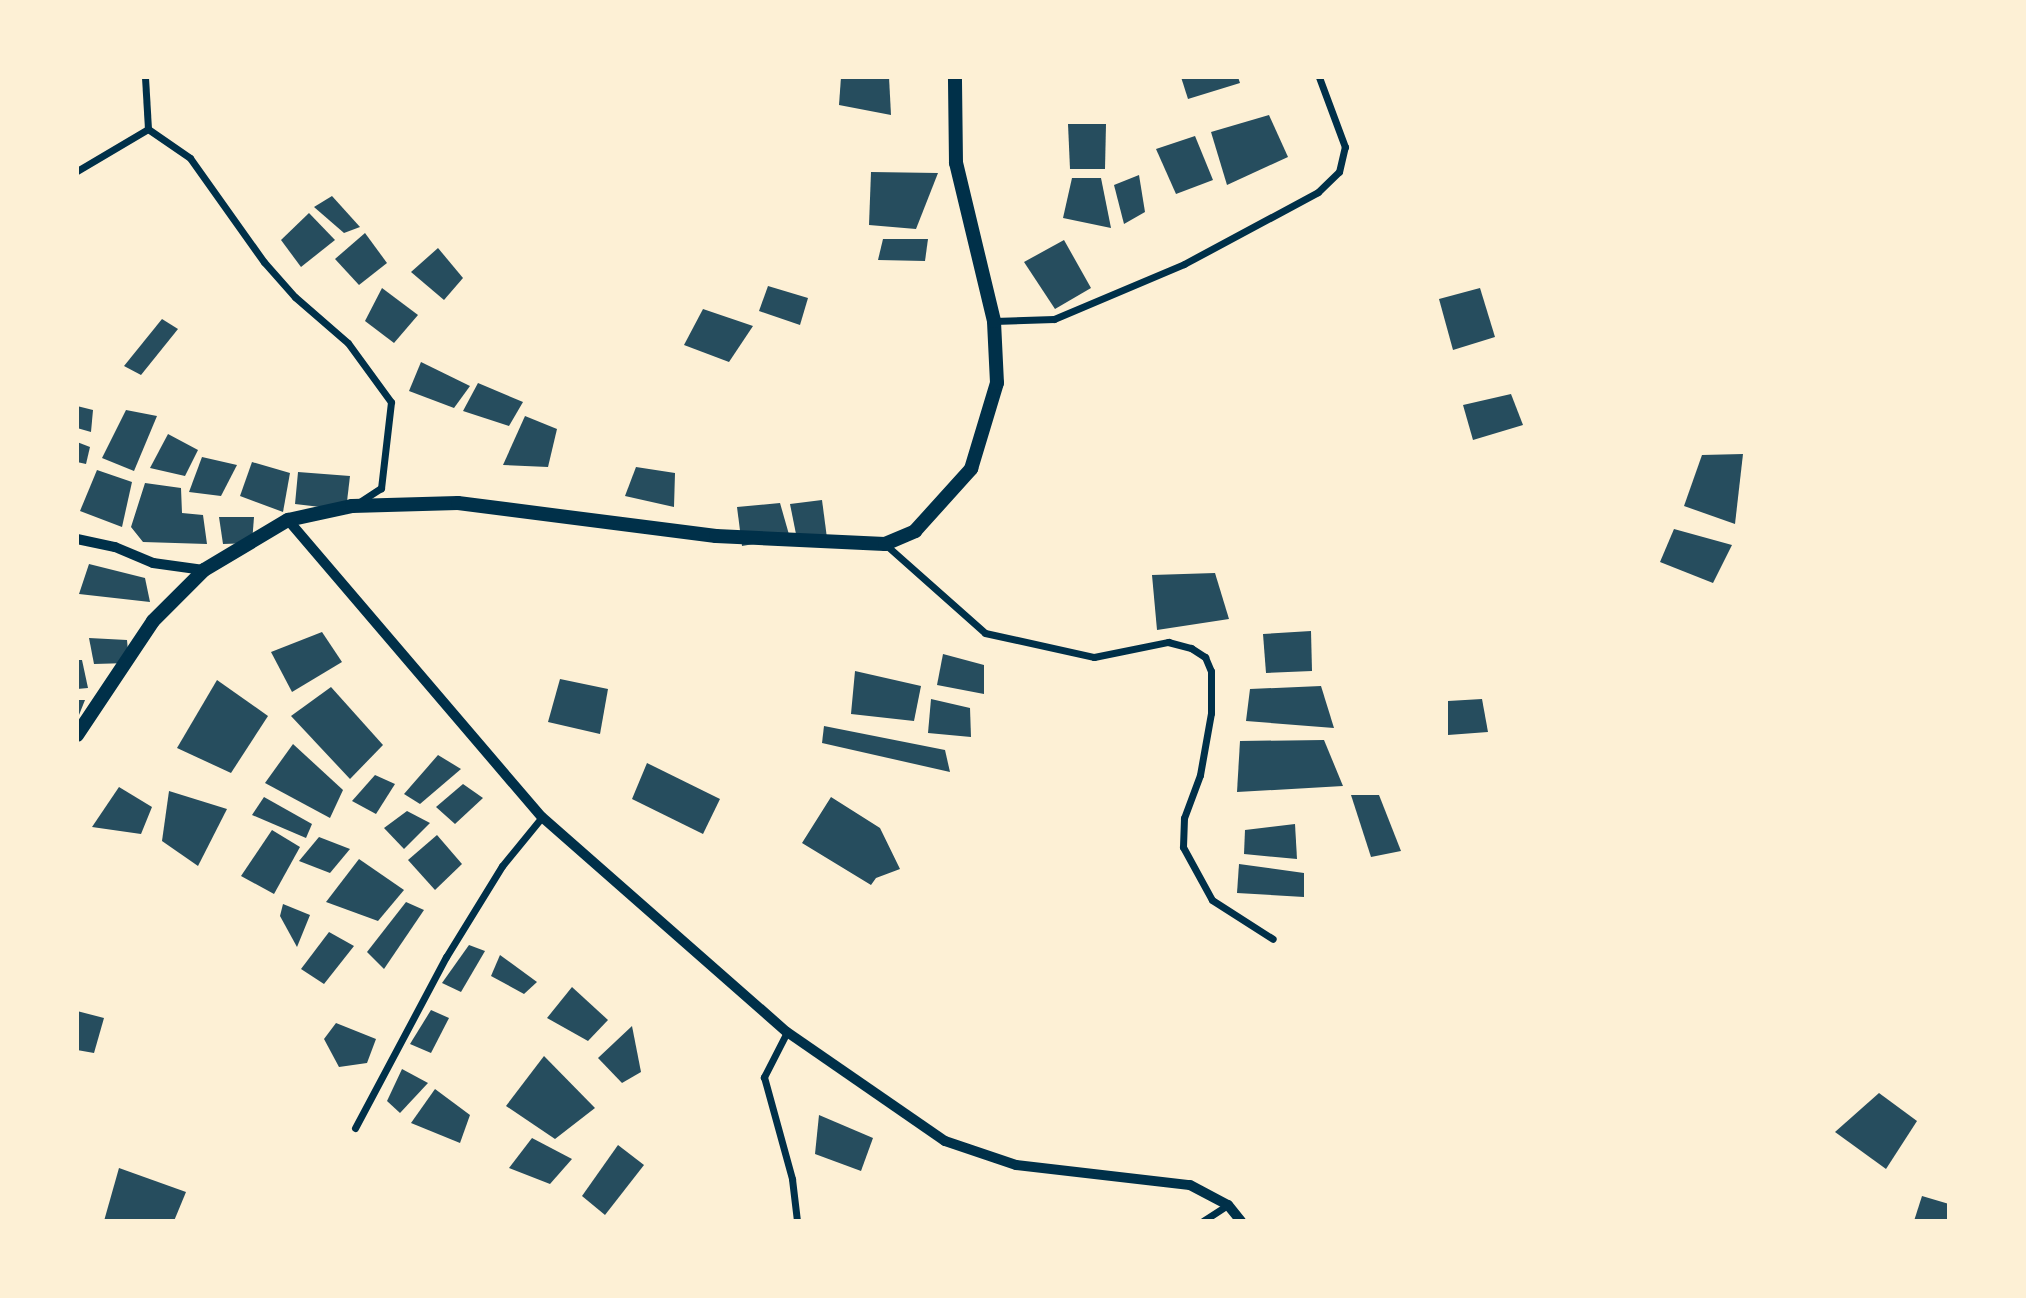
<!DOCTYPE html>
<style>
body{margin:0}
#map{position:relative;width:2026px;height:1298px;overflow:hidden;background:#fdf0d5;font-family:"Exo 2",sans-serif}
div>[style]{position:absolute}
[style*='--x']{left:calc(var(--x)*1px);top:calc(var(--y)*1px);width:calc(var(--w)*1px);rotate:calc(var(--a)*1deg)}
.building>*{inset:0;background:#264d5e}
.minor>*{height:7px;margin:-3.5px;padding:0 3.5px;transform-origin:3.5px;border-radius:3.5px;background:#003049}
.tertiary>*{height:10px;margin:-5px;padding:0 5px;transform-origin:5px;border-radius:5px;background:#003049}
.trunk>*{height:14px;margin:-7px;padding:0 7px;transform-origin:7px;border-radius:7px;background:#003049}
span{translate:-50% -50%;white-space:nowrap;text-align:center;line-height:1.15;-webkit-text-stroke:5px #fdf0d5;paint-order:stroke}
.frame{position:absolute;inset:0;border:79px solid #fdf0d5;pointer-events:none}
</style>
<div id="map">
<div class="building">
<div style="clip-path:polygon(841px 77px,889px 77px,891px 115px,839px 105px)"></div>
<div style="clip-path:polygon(1181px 77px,1238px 77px,1240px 83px,1188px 99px)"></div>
<div style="clip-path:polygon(1269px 115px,1288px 157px,1227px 185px,1211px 132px)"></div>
<div style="clip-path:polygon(1068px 124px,1106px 124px,1105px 169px,1070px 169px)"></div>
<div style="clip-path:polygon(1195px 136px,1213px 180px,1176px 194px,1156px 149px)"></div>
<div style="clip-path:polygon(871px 172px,938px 173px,916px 229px,869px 225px)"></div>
<div style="clip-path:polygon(1139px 175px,1145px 212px,1124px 224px,1114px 185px)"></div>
<div style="clip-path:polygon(1072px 178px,1101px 178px,1111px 228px,1063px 218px)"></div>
<div style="clip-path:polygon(332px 196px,360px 227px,344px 233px,314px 207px)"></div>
<div style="clip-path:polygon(309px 213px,335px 240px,301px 267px,281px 240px)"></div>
<div style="clip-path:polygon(365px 233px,387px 263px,359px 285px,335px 259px)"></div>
<div style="clip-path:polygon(883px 239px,928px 239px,925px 261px,878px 260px)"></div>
<div style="clip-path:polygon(1064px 240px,1091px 288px,1055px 309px,1024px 262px)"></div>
<div style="clip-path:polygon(438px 248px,463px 278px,444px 300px,411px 272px)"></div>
<div style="clip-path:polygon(768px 286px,808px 298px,800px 325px,759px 311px)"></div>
<div style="clip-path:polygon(382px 288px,418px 315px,394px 343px,365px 321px)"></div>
<div style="clip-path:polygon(1480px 288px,1495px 337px,1453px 350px,1439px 299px)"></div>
<div style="clip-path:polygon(703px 309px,753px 326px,729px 362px,684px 345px)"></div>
<div style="clip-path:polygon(162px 319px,178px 329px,141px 375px,124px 366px)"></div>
<div style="clip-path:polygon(421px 362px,470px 386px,454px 408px,409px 391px)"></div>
<div style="clip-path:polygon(478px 383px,523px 402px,509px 426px,463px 411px)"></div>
<div style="clip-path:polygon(1511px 394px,1523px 425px,1473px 440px,1463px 405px)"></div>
<div style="clip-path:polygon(77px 406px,93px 410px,91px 432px,77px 428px)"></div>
<div style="clip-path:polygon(126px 410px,157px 416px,134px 471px,102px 458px)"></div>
<div style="clip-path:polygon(525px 416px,557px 429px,548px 467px,503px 465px)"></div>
<div style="clip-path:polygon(168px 434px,198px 450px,185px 476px,150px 468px)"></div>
<div style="clip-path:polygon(77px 442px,90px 447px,86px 464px,77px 462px)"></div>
<div style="clip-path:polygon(1743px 454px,1735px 524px,1684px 506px,1702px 455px)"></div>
<div style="clip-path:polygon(202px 457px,237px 465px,221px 496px,189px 492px)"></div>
<div style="clip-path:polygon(252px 462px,290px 473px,283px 512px,240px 496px)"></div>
<div style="clip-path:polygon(636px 467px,675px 473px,674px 507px,625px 496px)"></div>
<div style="clip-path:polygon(97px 470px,132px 482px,122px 527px,80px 511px)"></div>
<div style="clip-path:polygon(298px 472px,350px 476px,346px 510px,295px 504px)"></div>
<div style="clip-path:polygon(145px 483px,181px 488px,182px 513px,203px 515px,207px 544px,143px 542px,131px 527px)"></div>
<div style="clip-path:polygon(822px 500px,827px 538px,798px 544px,790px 504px)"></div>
<div style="clip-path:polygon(780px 503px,790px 538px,742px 546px,737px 507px)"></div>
<div style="clip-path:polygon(219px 517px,254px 517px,252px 543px,223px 544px)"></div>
<div style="clip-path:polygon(1674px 529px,1732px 545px,1713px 583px,1660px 562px)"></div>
<div style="clip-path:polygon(89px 564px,145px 578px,150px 602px,79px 594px)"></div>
<div style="clip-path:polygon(1215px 573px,1229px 619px,1157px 630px,1152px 575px)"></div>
<div style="clip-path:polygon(1311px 631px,1312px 671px,1266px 673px,1263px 634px)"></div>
<div style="clip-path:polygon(322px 632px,342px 662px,292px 692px,271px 652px)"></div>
<div style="clip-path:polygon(89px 638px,127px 640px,129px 663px,94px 664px)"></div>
<div style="clip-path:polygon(943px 654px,984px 665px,984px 694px,937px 685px)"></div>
<div style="clip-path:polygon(77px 660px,82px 660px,88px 688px,77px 689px)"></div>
<div style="clip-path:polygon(855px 671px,921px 686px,914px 721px,851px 714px)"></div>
<div style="clip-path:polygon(560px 679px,608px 689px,600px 734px,548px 722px)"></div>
<div style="clip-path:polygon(217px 680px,268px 716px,231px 773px,177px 748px)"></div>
<div style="clip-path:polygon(1321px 686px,1334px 728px,1246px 721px,1250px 689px)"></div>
<div style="clip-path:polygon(331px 687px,383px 745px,350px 779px,291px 716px)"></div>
<div style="clip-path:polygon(931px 699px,970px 708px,971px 737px,928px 733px)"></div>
<div style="clip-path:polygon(1482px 699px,1488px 732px,1448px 735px,1448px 701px)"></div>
<div style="clip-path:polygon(77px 700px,85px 700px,77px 720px)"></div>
<div style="clip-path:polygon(824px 726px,945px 750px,950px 772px,822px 743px)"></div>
<div style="clip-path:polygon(1324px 740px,1343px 786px,1237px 792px,1240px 741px)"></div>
<div style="clip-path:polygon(293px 744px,343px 790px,330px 818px,265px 783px)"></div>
<div style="clip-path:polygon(438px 755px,461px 769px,420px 804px,404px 794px)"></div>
<div style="clip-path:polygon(647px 763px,720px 799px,703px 834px,632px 799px)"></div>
<div style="clip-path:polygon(375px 775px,395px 784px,376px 814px,352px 801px)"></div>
<div style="clip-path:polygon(463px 784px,483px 798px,455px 824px,436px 807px)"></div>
<div style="clip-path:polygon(119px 787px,152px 807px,141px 834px,92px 827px)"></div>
<div style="clip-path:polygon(169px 791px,227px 809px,198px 866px,162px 841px)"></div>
<div style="clip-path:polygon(1351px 795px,1379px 795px,1401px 851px,1371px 857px)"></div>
<div style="clip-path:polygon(264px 797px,312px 824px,306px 838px,252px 815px)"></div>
<div style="clip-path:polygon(831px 797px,880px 828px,900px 869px,876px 878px,871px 885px,802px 843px)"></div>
<div style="clip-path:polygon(407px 811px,430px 823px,404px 849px,384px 828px)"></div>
<div style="clip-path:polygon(1295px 824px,1297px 859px,1244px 854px,1245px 830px)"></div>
<div style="clip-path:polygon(272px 830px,300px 847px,274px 894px,241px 876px)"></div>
<div style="clip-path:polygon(437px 835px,462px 864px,435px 890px,408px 860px)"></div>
<div style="clip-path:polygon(319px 837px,350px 849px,330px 873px,299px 861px)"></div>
<div style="clip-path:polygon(359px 859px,404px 890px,378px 921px,326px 902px)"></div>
<div style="clip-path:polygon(1239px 864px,1304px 873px,1304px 897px,1237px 893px)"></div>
<div style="clip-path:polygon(406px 902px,424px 910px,384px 969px,367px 952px)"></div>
<div style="clip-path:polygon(283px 904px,310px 915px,297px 947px,280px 916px)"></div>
<div style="clip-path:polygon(329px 932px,354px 946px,324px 984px,301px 969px)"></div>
<div style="clip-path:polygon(469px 945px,485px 951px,461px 992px,442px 983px)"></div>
<div style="clip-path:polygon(500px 955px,537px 982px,524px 994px,491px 976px)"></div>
<div style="clip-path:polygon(572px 987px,608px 1020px,588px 1041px,547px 1018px)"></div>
<div style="clip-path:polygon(431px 1010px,449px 1018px,431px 1053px,410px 1044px)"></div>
<div style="clip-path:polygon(77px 1011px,104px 1018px,94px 1053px,77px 1050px)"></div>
<div style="clip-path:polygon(336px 1023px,376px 1039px,367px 1063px,339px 1067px,324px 1039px)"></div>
<div style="clip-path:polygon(632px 1026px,641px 1072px,622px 1083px,598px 1058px)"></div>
<div style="clip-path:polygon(544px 1056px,595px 1108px,555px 1139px,506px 1106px)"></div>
<div style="clip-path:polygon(402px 1069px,428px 1083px,400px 1113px,387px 1101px)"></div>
<div style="clip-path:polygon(435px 1089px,470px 1115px,460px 1143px,411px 1123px)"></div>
<div style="clip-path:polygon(1879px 1093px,1917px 1121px,1886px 1169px,1835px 1132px)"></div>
<div style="clip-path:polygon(819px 1115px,873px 1138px,861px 1171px,815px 1154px)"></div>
<div style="clip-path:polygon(532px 1138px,572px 1159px,550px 1184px,509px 1168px)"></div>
<div style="clip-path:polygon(618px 1145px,644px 1165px,605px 1215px,582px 1196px)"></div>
<div style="clip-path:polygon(119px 1168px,186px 1192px,174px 1221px,104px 1221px)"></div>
<div style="clip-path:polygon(1922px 1196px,1949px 1204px,1949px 1221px,1914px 1221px)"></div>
</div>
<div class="minor">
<div style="--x:148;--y:129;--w:51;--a:34.6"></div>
<div style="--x:190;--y:158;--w:128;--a:54.6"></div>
<div style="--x:264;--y:262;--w:47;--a:48.5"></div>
<div style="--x:295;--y:297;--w:70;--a:41"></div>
<div style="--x:348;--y:343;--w:73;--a:53.9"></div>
<div style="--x:391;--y:402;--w:87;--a:96.6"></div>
<div style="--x:381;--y:488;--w:30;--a:147"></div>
<div style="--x:77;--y:171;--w:82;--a:-30.6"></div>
<div style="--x:148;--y:129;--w:52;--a:-93.3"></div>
<div style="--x:994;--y:321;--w:60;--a:-1.9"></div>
<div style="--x:1054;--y:319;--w:141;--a:-22.9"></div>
<div style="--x:1184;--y:264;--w:152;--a:-28.2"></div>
<div style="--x:1318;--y:192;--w:29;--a:-44"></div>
<div style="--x:1339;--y:172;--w:26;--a:-77"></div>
<div style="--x:1345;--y:147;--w:75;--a:-110.4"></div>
<div style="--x:886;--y:545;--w:132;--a:41.6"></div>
<div style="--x:985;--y:633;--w:112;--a:12.4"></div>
<div style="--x:1094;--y:657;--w:76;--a:-11.5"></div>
<div style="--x:1168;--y:642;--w:24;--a:15"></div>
<div style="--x:1191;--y:648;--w:17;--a:33"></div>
<div style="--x:1205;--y:657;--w:15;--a:67"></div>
<div style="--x:1211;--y:671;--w:42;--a:90"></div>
<div style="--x:1211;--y:713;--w:63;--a:100.1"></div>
<div style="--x:1200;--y:775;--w:46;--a:110.4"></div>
<div style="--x:1184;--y:818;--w:29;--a:92"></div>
<div style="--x:1183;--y:847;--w:60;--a:61.3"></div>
<div style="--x:1212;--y:900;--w:72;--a:32.6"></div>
<div style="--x:787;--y:1032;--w:51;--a:117.1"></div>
<div style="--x:764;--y:1077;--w:106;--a:74.6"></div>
<div style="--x:792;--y:1179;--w:42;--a:83.2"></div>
<div style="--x:355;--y:1128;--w:194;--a:-62"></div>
<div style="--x:446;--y:957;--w:107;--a:-58.4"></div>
<div style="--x:502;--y:866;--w:63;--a:-50.8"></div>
<div style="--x:1203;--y:1221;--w:30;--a:-33"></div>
</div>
<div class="tertiary">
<div style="--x:288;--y:520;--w:391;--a:49.5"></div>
<div style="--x:542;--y:817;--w:326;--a:41.3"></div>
<div style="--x:787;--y:1032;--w:192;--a:34.6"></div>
<div style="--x:945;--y:1141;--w:75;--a:18.7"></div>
<div style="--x:1016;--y:1165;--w:175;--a:6.6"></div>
<div style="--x:1190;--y:1185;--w:43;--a:27.8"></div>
<div style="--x:1228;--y:1205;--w:21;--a:51"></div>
<div style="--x:77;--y:539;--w:39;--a:12"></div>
<div style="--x:115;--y:547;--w:41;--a:22.8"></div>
<div style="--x:153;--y:563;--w:51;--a:7.8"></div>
</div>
<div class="trunk">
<div style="--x:77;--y:735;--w:137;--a:-56.3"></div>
<div style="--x:153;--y:621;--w:72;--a:-45"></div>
<div style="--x:204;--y:570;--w:98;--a:-30.8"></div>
<div style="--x:288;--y:520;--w:66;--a:-12.3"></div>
<div style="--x:352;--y:506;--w:106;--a:-1.6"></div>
<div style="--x:458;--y:503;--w:260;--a:7.3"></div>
<div style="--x:716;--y:536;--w:169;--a:2.7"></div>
<div style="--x:885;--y:544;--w:33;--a:-23"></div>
<div style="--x:915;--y:531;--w:84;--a:-47.9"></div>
<div style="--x:971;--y:469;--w:90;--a:-73.2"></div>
<div style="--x:997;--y:383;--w:62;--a:-92.8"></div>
<div style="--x:994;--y:321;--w:163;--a:-103.5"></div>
<div style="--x:956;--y:163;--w:86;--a:-90.7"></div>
</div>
<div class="frame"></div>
</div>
